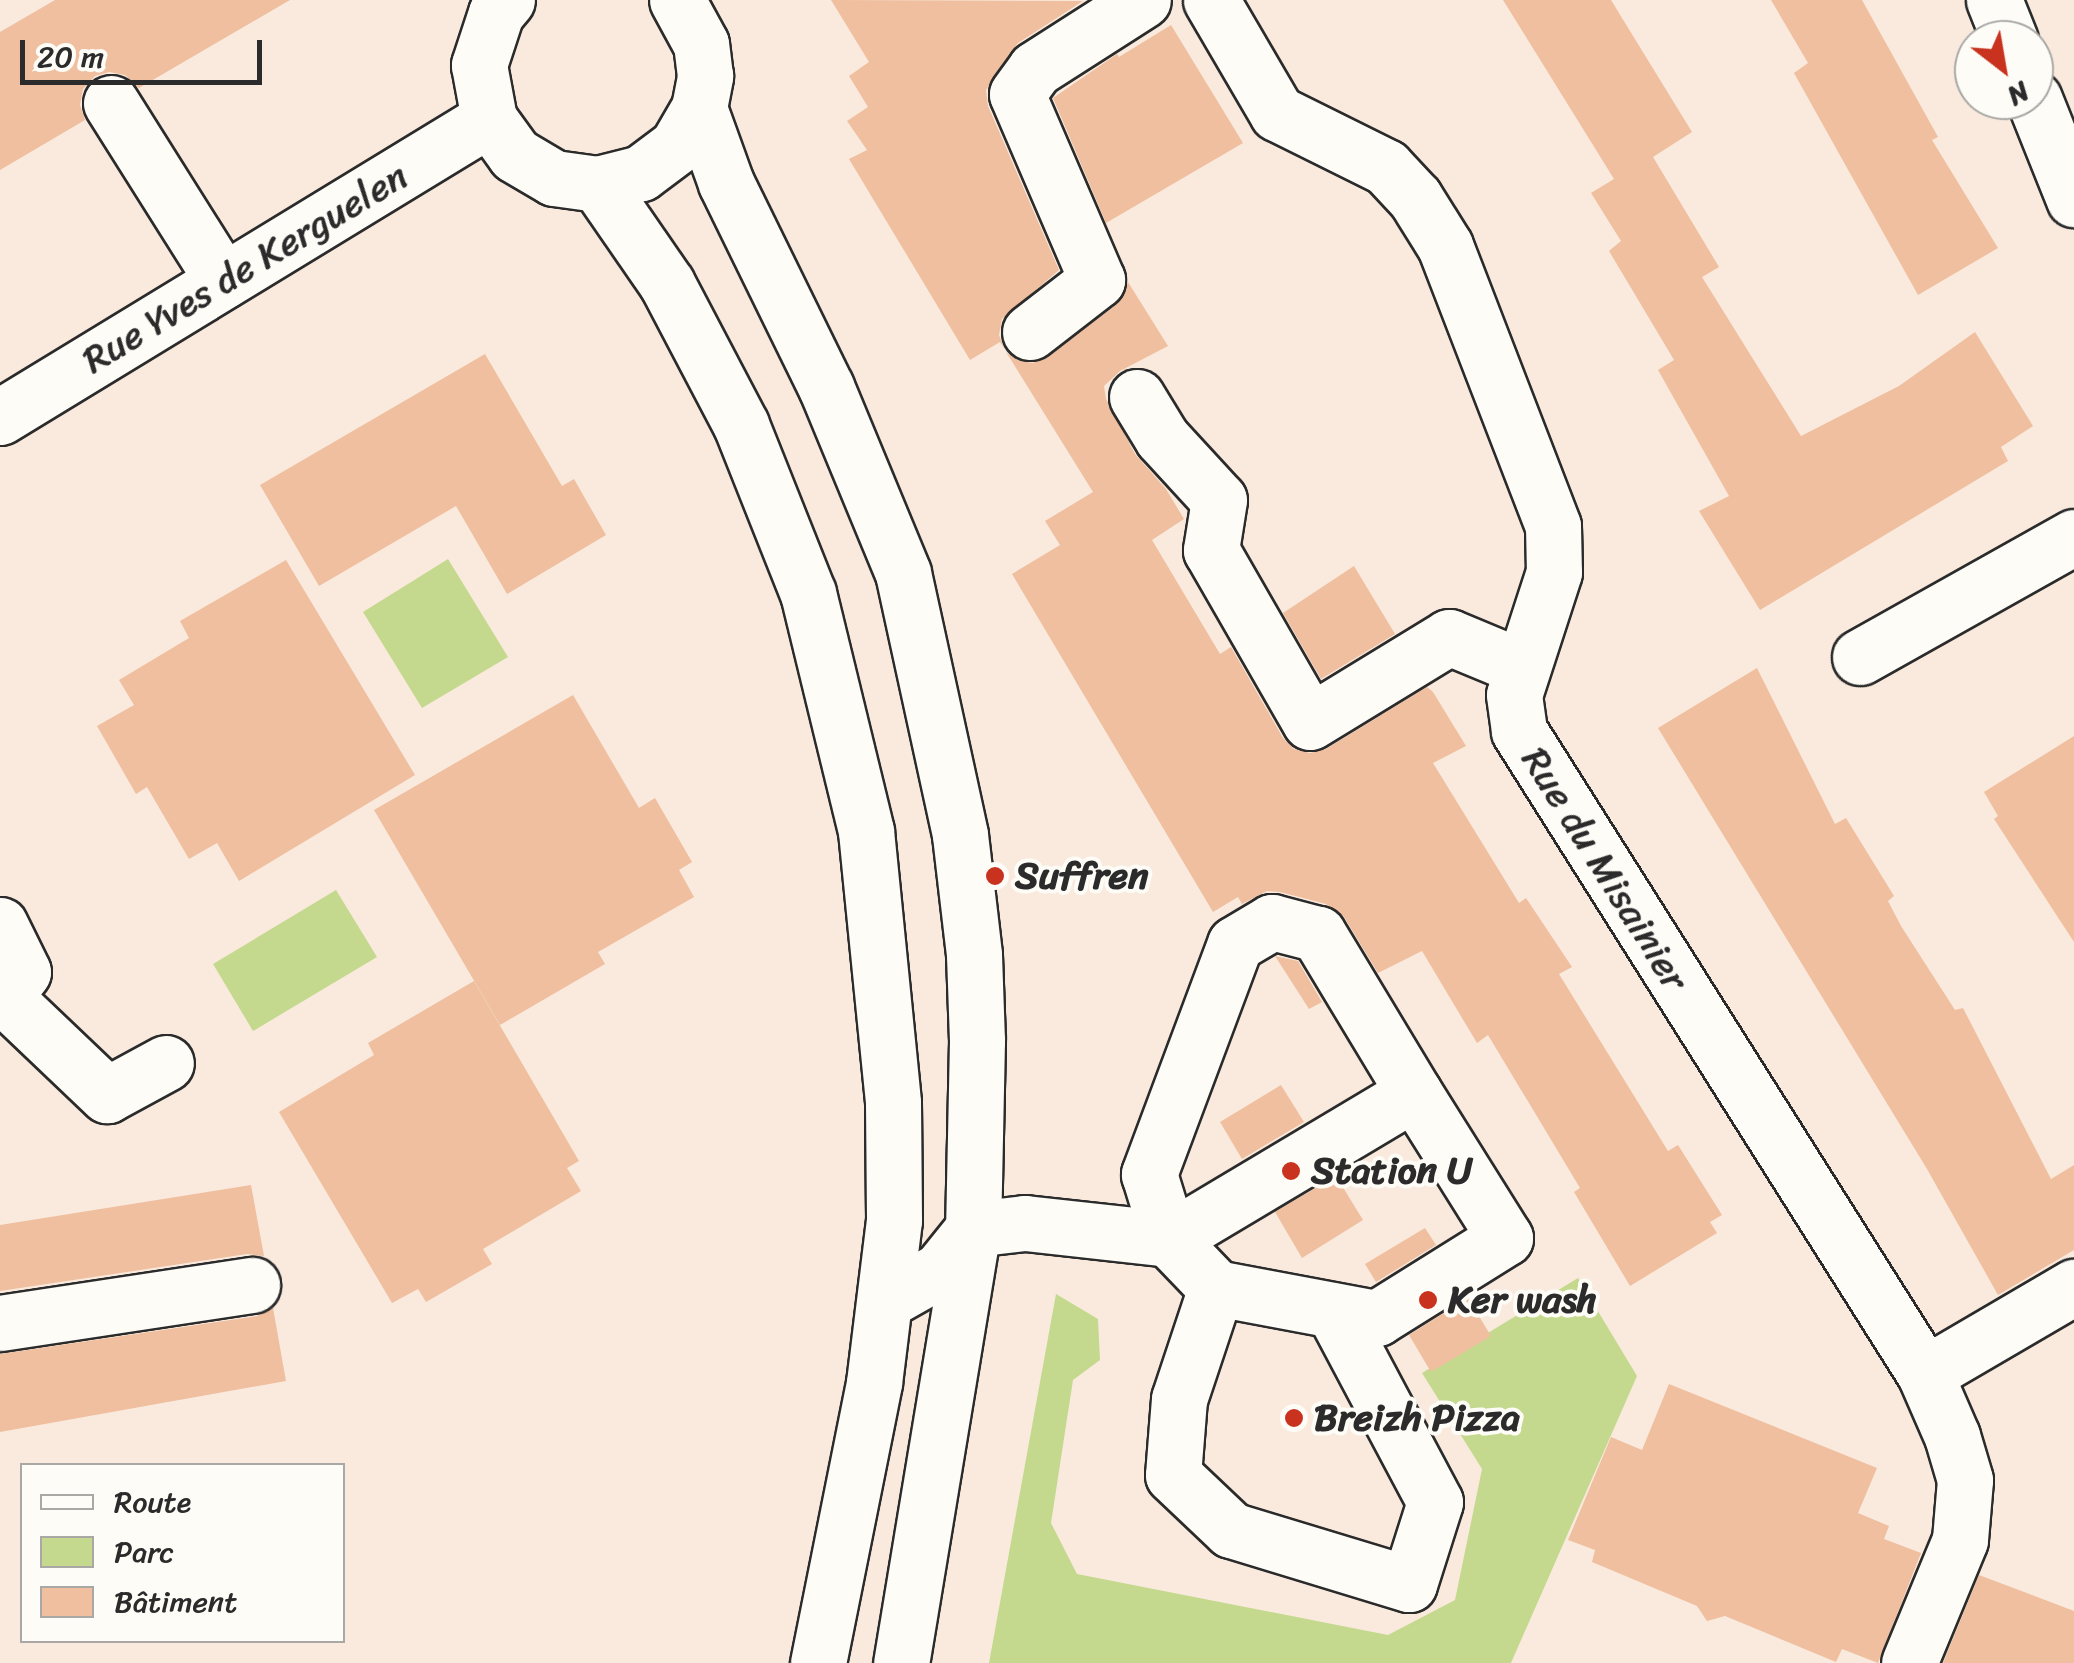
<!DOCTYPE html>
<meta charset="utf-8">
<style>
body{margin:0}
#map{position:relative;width:2074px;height:1663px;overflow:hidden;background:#f9eadd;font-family:Sriracha,sans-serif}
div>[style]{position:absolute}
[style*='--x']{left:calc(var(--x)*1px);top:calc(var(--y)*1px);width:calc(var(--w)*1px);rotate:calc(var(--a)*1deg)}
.green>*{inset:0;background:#c4d98e}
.building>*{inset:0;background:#efbf9f}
.roads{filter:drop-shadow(2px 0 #2b2b2b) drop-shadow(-2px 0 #2b2b2b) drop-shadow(0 2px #2b2b2b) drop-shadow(0 -2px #2b2b2b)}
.minor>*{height:55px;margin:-27.5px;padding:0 27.5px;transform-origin:27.5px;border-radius:27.5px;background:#fdfcf7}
.dots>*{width:28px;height:28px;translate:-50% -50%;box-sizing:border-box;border:5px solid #fdfcf7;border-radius:50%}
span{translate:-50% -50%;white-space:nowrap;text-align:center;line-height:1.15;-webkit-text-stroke:8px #fdfcf7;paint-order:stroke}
.street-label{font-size:38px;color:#2b2b2b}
.poi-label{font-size:38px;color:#2b2b2b;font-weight:700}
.left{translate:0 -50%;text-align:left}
.legend{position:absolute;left:20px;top:1463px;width:325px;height:180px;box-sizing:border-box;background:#fdfcf7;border:2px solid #a9a8a5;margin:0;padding:12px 18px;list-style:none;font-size:30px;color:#2b2b2b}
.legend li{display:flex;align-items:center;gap:20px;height:50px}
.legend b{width:50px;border:2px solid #a9a8a5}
.north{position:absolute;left:1954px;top:20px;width:100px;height:100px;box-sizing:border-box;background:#fdfcf7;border:2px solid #a9a8a5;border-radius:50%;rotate:149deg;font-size:28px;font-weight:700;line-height:40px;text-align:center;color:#2b2b2b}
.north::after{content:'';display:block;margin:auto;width:35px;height:45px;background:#c8321e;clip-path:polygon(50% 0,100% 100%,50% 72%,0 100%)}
.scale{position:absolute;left:20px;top:40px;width:242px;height:45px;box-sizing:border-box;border:5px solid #2b2b2b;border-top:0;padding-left:12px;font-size:30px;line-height:35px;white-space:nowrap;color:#2b2b2b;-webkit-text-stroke:8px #fdfcf7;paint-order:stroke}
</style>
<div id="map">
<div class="green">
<div style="clip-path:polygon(448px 559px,508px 657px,422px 708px,363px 612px)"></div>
<div style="clip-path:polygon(336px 890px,377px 957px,253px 1031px,213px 964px)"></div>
<div style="clip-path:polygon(1578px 1278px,1637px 1376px,1511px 1663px,989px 1663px,1056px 1294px,1098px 1319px,1100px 1360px,1073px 1380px,1051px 1523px,1077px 1574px,1388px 1635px,1455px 1600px,1482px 1469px,1422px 1373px)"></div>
</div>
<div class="building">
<div style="clip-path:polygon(55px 0,290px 0,139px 88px,125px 75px,109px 72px,95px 76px,83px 89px,80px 105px,85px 120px,0 170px,0 32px)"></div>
<div style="clip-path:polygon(831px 0,1083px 1px,1018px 43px,986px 90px,988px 106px,1059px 270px,1002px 319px,999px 335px,1004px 348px,1000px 342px,970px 360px,849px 159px,867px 150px,847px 121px,868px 107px,849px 76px,869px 62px)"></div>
<div style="clip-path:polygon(1503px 0,1611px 0,1692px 132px,1653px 157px,1719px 267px,1702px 277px,1801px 436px,1899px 386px,1975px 332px,2033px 426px,2001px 447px,2008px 461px,1760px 610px,1699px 511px,1729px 496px,1658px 370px,1674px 360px,1609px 251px,1621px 241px,1591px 193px,1614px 179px)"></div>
<div style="clip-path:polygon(1771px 0,1862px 0,1938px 137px,1932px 140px,1998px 248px,1918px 295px,1794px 73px,1808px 63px)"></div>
<div style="clip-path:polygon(1171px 25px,1243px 143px,1106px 223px,1053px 98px,1117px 54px,1119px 57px)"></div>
<div style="clip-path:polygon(1128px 282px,1168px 346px,1120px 371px,1104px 386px,1106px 399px,1135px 454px,1166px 489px,1184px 519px,1152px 540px,1220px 654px,1231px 647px,1283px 738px,1294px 749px,1310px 753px,1326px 749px,1427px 687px,1433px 692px,1466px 746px,1433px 763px,1519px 903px,1526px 898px,1572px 967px,1559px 974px,1668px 1151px,1678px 1145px,1722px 1215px,1710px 1222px,1717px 1233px,1630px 1286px,1574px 1192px,1580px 1188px,1488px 1035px,1477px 1043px,1422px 951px,1378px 973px,1344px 917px,1326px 904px,1280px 892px,1267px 891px,1242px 904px,1238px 897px,1213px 912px,1012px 574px,1060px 545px,1045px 521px,1093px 492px,1006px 352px,1017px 360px,1033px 363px,1048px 357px,1117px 304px)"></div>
<div style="clip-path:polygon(485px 354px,562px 486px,574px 479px,606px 535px,507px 594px,456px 506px,319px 586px,260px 485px)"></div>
<div style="clip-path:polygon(286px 560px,415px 775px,239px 881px,217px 843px,189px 859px,147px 787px,136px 794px,97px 726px,134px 705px,119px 680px,189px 638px,180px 621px)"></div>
<div style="clip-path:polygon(1354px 566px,1395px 634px,1321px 679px,1283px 613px)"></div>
<div style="clip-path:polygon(1757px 668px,1835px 824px,1846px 818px,1894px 896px,1888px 901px,1901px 926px,1955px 1010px,1963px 1008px,2051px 1179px,2074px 1165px,2074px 1250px,1998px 1295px,1927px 1169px,1658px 728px)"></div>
<div style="clip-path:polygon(573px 695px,639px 808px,655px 798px,692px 862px,679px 870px,694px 897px,598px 952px,605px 964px,500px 1025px,374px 810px)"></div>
<div style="clip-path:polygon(2074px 736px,2074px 942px,1994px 819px,1998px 816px,1984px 792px)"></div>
<div style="clip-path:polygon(1275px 956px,1298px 961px,1322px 1002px,1309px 1009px)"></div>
<div style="clip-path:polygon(474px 981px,579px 1161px,567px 1168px,581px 1191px,483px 1249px,492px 1264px,426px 1302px,418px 1289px,392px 1303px,279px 1112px,374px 1055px,368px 1043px)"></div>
<div style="clip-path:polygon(1281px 1085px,1304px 1122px,1242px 1159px,1220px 1122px)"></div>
<div style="clip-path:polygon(1336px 1176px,1363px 1220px,1302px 1258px,1275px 1212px)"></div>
<div style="clip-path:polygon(251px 1185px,264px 1256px,247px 1254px,0 1291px,0 1225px)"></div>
<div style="clip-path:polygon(1425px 1228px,1436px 1245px,1376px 1282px,1365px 1264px)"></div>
<div style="clip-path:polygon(1468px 1298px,1491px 1336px,1431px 1372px,1409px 1335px)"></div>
<div style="clip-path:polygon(273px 1308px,286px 1381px,0 1432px,0 1354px,257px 1316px)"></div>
<div style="clip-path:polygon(1669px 1384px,1877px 1468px,1858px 1513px,1889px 1526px,1884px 1539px,1921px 1553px,1878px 1663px,1842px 1649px,1836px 1662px,1725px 1616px,1707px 1621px,1697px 1606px,1592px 1562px,1595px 1550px,1568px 1540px,1611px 1437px,1642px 1450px)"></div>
<div style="clip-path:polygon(1979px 1575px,2074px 1611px,2074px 1663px,1943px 1663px)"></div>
</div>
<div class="roads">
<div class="minor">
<div style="--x:507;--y:0;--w:17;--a:130"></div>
<div style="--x:496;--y:13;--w:55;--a:108.1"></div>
<div style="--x:479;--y:65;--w:55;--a:79.5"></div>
<div style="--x:489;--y:119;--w:44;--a:54.2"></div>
<div style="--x:515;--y:155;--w:45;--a:30.5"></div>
<div style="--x:554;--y:178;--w:44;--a:7.8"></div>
<div style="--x:598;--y:184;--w:44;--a:-14.3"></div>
<div style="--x:641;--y:173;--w:45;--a:-36.9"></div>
<div style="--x:677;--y:146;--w:44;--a:-59.9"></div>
<div style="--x:699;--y:108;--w:33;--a:-79"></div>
<div style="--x:705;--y:76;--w:32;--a:-97"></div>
<div style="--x:701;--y:44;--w:50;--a:-118.6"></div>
<div style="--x:1211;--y:0;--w:131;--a:59.7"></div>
<div style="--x:1277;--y:113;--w:122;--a:26.4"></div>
<div style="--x:1386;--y:167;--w:42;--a:46.9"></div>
<div style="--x:1415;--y:198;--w:57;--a:58"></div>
<div style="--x:1445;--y:246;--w:300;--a:68.9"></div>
<div style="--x:1553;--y:526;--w:46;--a:88.8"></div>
<div style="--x:1554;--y:572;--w:129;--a:108"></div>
<div style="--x:1514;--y:695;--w:36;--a:82"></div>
<div style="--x:1519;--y:731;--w:760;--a:57.73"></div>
<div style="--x:1925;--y:1374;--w:68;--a:66.5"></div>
<div style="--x:1952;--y:1436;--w:46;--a:73.5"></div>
<div style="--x:1965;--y:1480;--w:60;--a:94.8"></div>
<div style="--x:1960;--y:1540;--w:133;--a:112.5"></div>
<div style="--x:1994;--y:0;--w:43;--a:68.2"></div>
<div style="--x:2034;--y:99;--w:108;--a:68.2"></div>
<div style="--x:111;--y:103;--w:210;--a:57.8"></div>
<div style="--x:699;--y:108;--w:80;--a:70.2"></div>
<div style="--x:726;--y:183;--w:227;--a:63.9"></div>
<div style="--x:826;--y:387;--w:201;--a:67.5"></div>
<div style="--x:903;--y:573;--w:268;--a:77.7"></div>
<div style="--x:960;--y:835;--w:121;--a:83.3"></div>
<div style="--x:974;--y:955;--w:86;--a:88"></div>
<div style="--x:977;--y:1041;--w:188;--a:91.2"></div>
<div style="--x:973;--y:1229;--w:440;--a:99.4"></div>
<div style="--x:598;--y:184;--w:121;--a:55.4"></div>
<div style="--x:667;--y:284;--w:159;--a:62.3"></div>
<div style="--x:741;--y:425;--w:181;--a:68.3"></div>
<div style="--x:808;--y:593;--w:245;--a:76.3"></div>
<div style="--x:866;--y:831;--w:273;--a:84.3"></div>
<div style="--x:893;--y:1103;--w:117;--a:89.5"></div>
<div style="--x:894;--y:1220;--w:164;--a:97"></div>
<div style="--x:874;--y:1383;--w:286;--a:101.3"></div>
<div style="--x:1030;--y:332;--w:85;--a:-37.8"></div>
<div style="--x:1097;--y:280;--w:202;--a:-113.3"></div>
<div style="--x:1017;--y:94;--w:31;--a:-54"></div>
<div style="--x:1035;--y:69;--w:128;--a:-32.6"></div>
<div style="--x:1137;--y:397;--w:48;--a:58.6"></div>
<div style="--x:1162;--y:438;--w:84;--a:47.4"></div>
<div style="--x:1219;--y:500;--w:51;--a:99.1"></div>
<div style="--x:1211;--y:550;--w:198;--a:60.1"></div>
<div style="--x:1310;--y:722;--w:163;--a:-31.4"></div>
<div style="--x:1449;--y:637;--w:78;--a:22.6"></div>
<div style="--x:0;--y:417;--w:573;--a:-31.36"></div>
<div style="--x:1860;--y:657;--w:245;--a:-29.3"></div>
<div style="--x:0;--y:925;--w:52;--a:63.9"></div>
<div style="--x:23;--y:972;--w:37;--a:128"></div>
<div style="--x:5;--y:998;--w:141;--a:43.6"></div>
<div style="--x:107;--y:1095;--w:67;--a:-28.5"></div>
<div style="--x:1216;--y:1288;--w:117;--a:108.4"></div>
<div style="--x:1179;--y:1399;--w:76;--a:94.5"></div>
<div style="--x:1173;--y:1475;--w:80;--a:43.5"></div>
<div style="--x:1231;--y:1530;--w:186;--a:16.9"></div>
<div style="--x:1409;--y:1584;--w:86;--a:-72.4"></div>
<div style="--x:1435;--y:1502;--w:217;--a:-118"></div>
<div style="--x:887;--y:1300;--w:61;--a:-29.5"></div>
<div style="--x:940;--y:1270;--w:53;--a:-51.2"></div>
<div style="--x:973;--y:1229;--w:52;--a:-6.6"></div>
<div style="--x:1025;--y:1223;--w:145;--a:6.3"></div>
<div style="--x:1169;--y:1239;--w:285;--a:-30.8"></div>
<div style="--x:1414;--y:1093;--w:186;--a:-121.1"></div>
<div style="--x:1318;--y:934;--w:48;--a:-165.4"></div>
<div style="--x:1272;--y:922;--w:43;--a:149.3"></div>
<div style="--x:1235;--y:944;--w:246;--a:110.5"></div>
<div style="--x:1149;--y:1174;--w:68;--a:72.9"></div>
<div style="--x:1169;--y:1239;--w:68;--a:46.2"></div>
<div style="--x:1216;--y:1288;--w:164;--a:10.6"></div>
<div style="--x:1377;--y:1318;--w:151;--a:-32"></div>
<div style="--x:1505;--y:1238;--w:171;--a:-122.1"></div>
<div style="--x:0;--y:1323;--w:255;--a:-8.6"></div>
<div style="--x:1925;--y:1374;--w:173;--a:-30.3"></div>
</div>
</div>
<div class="dots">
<div style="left:995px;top:876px;background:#c8321e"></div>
<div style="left:1291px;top:1171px;background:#c8321e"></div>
<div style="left:1428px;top:1300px;background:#c8321e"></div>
<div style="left:1294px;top:1418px;background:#c8321e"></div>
</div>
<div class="street-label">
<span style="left:245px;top:268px;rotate:-31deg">Rue Yves de Kerguelen</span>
<span style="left:1605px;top:869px;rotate:58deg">Rue du Misainier</span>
</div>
<div class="poi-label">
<span class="left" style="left:1015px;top:876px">Suffren</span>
<span class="left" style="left:1311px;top:1171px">Station U</span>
<span class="left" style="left:1448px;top:1300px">Ker wash</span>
<span class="left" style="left:1314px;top:1418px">Breizh Pizza</span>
</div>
<ul class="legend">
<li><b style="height:12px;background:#fdfcf7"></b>Route</li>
<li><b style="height:28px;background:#c4d98e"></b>Parc</li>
<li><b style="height:28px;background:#efbf9f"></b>Bâtiment</li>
</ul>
<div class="north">N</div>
<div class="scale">20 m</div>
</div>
